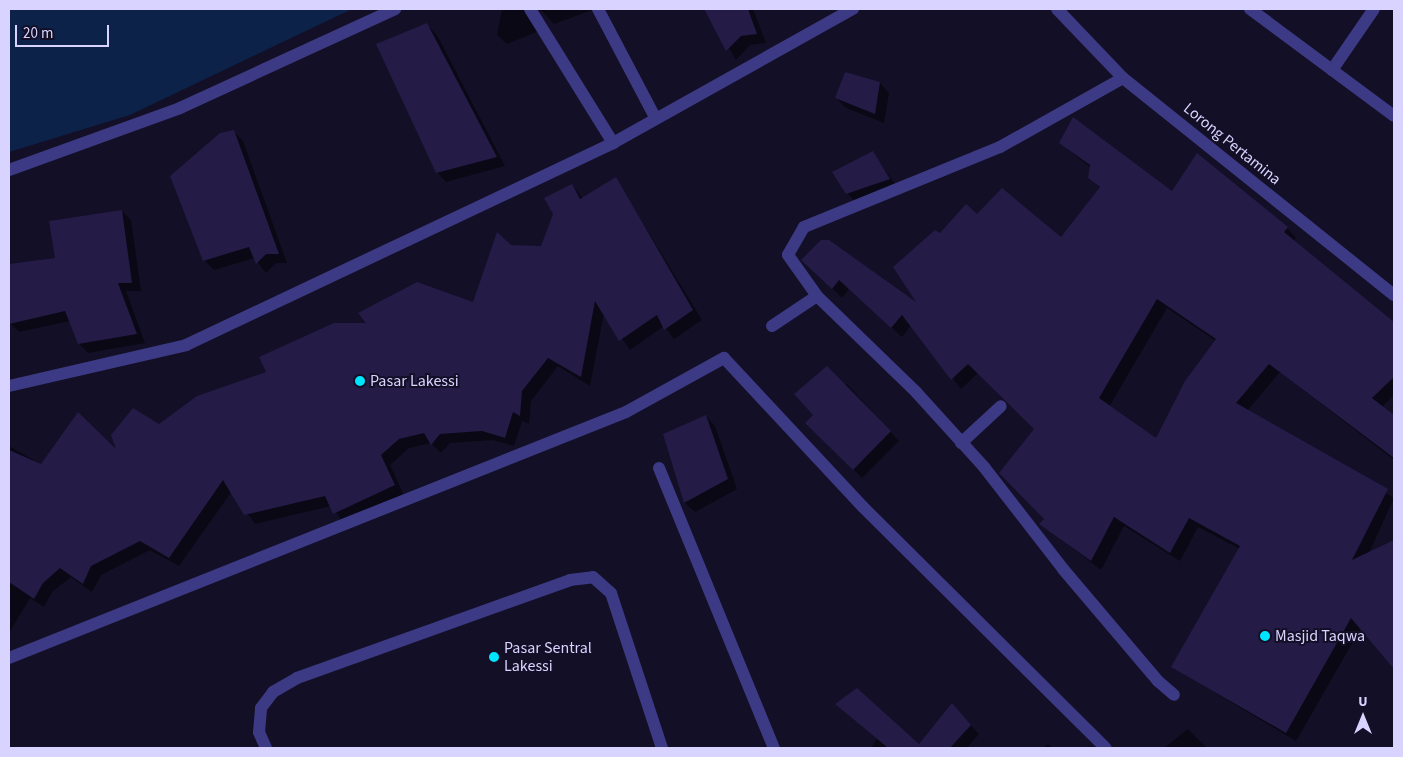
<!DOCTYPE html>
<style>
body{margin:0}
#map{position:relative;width:1403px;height:757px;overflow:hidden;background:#130f26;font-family:"Source Sans 3",sans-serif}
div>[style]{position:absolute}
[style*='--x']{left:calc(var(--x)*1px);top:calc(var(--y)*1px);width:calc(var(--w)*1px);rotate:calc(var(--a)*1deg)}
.water>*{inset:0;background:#0c2248}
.shadow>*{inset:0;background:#0007}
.building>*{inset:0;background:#241b47}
.minor>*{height:12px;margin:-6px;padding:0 6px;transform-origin:6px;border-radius:6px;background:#3d3a85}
.dots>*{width:14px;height:14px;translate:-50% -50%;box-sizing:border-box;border:2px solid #130f26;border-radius:50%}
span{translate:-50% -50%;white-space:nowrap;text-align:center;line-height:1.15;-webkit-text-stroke:4px #130f26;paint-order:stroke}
.street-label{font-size:16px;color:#d9d4ff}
.poi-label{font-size:16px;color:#d9d4ff}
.left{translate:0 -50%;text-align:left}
.frame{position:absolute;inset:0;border:10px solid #d9d4ff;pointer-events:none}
.north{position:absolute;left:1338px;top:692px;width:50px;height:50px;-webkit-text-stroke:4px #130f26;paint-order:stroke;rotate:0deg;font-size:14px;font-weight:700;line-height:20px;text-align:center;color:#d9d4ff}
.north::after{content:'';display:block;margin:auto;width:18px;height:22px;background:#d9d4ff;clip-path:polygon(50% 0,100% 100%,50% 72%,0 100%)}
.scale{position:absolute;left:15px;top:25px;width:94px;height:22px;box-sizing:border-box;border:2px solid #d9d4ff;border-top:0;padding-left:6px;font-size:15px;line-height:18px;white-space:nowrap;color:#d9d4ff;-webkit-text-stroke:4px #130f26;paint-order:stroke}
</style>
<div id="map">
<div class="water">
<div style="clip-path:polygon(9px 9px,352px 9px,130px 115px,9px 152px)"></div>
</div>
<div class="shadow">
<div style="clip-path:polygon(502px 9px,595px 9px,554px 24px,542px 11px,536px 11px,537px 32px,507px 44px,497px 35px)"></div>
<div style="clip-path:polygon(705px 9px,753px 9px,766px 43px,750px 45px,736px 60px)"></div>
<div style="clip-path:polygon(427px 25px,437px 35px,505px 166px,446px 182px,437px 172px)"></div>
<div style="clip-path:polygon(880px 83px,889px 93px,884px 123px,846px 108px,836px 98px)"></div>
<div style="clip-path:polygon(233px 131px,243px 141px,287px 263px,276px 263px,266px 273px,254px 258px,214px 270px,204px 260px)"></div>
<div style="clip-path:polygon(evenodd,1060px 143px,1173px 193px,1287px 228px,1296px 238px,1293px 242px,1394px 324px,1394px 395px,1381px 408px,1394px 419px,1394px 460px,1280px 372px,1247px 411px,1394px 498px,1369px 553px,1394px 541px,1394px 667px,1361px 628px,1296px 741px,1172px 667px,1240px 549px,1198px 527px,1180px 561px,1124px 526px,1101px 570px,1041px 524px,1045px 519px,1036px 429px,979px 372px,961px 389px,911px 325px,902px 337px,849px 289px,842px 298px,803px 260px,920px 307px,940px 235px,977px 216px,1062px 238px,1100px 188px,1090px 178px,1091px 168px,1060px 143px,1167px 308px,1216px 341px,1156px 440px,1109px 407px,1167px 308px)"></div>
<div style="clip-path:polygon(872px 152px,898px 188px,856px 203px,847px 193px)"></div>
<div style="clip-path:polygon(616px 179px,702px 320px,674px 339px,664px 326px,630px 350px,604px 313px,590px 386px,558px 366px,531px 401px,529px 424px,522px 421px,514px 446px,493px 440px,450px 443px,441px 453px,431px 443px,409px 448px,390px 465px,404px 495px,344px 523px,331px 506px,255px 524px,232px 491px,179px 566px,150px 550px,101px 575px,92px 592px,71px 577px,52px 592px,44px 607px,30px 598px,9px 633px,9px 446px,42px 465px,119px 453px,159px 425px,368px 325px,474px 303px,510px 246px,542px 247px,572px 185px,583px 199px)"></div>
<div style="clip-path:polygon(122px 211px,131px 220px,141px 291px,126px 291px,145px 343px,88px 353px,79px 344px,70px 321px,19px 332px,10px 323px,9px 266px,57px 259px)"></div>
<div style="clip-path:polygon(847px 384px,899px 441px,862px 478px,806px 423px)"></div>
<div style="clip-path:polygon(706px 416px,715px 426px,737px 489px,695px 512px,685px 503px,664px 435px)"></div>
<div style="clip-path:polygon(846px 713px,920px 746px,960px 714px,979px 734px,967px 748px,871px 748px,877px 739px)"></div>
<div style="clip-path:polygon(1188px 729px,1207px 748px,1164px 748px)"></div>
<div style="clip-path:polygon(1048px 744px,1052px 748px,1043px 748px)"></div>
</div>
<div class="building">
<div style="clip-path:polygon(704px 9px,748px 9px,757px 34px,741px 36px,726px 51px)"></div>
<div style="clip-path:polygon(427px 23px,497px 157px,436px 173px,376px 44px)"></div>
<div style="clip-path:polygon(845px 72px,880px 82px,875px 114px,835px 98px)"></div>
<div style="clip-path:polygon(evenodd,1073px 117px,1172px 191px,1197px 153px,1288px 227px,1284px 232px,1394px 322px,1394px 377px,1372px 398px,1394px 415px,1394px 458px,1269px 364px,1236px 403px,1388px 489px,1352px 560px,1394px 540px,1394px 669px,1351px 618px,1286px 733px,1171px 667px,1240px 546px,1189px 518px,1170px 553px,1114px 517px,1091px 561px,1039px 524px,1044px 519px,999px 473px,1034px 429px,968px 364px,951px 380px,902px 315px,891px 328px,839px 280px,832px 289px,801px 260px,821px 240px,829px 240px,916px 302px,893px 267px,935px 230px,940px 233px,966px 204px,977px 214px,1002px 188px,1061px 237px,1100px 187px,1088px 178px,1090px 165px,1059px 143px,1073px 117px,1157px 299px,1216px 339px,1185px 381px,1156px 438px,1099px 398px,1157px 299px)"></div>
<div style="clip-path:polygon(234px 130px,279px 254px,266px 254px,256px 264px,249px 247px,203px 261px,170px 176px,220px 133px)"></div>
<div style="clip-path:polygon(873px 151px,890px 179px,846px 194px,832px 172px)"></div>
<div style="clip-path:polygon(616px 177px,693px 310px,664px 330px,657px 315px,619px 341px,595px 301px,581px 377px,548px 358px,522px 391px,520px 416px,513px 412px,505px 438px,482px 431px,440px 434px,431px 445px,424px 433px,399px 439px,381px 455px,395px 485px,333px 514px,325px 496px,244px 515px,223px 480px,169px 558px,140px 541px,91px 566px,83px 584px,60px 568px,43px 583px,34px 599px,9px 582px,9px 450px,41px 464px,78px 412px,116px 449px,111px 435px,133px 408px,159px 424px,197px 396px,266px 372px,259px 357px,334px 323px,366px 323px,358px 313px,417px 282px,473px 302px,497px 232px,511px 245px,541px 246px,553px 214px,544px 198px,572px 184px,580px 199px)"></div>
<div style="clip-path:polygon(122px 210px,132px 283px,118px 283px,137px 334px,78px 344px,65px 311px,9px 324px,9px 264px,55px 258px,49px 221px)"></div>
<div style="clip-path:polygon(827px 366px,891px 431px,853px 470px,805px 423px,813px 415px,794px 394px)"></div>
<div style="clip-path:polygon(706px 415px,728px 479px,684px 503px,663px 434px)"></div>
<div style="clip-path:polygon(857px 688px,919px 744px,952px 703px,971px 725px,950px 748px,888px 748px,835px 704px)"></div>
</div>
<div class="minor">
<div style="--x:530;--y:9;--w:158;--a:58.2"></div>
<div style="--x:598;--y:9;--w:124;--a:62.2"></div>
<div style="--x:1057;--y:9;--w:95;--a:46.3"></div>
<div style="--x:1123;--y:78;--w:347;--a:38.7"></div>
<div style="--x:1250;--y:9;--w:179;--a:36.6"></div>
<div style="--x:1332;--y:70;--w:74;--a:-55.5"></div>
<div style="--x:1123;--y:78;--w:141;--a:150.7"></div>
<div style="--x:1000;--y:147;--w:212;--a:157.8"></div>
<div style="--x:804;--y:227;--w:32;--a:120"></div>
<div style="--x:788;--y:255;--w:50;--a:54.7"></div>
<div style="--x:817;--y:296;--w:138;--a:44.1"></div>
<div style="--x:916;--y:392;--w:101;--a:47.8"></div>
<div style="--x:984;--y:467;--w:129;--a:52.2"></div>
<div style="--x:1063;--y:569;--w:147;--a:49.7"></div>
<div style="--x:1158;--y:681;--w:21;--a:41"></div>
<div style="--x:9;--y:170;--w:182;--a:-19.9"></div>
<div style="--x:180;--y:108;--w:237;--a:-24.7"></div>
<div style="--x:772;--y:326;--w:54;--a:-33.7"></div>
<div style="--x:9;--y:386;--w:182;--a:-13"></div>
<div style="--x:186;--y:345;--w:472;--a:-25.3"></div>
<div style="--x:613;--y:143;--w:275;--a:-29.2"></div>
<div style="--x:961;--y:443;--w:54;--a:-42.8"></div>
<div style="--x:659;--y:468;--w:303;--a:67.7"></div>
<div style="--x:9;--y:658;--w:664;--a:-21.74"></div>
<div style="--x:626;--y:412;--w:112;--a:-28.9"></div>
<div style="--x:724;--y:358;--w:204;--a:47"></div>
<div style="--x:863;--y:507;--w:342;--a:44.8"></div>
<div style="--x:266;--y:748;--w:17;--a:-114"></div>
<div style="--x:259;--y:732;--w:24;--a:-85"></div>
<div style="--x:261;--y:708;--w:20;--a:-53"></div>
<div style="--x:273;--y:692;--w:28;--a:-30"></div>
<div style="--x:297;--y:678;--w:290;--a:-19.7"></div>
<div style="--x:570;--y:580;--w:23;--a:-7"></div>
<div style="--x:593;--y:577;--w:24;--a:42"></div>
<div style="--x:611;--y:593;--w:163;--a:71.8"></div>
</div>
<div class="dots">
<div style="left:360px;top:381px;background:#00e5ff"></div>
<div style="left:1265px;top:636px;background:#00e5ff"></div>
<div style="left:494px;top:657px;background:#00e5ff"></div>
</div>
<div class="street-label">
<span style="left:1232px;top:144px;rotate:39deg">Lorong Pertamina</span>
</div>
<div class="poi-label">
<span class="left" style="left:370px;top:381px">Pasar Lakessi</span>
<span class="left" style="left:1275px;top:636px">Masjid Taqwa</span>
<span class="left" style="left:504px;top:657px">Pasar Sentral<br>Lakessi</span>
</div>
<div class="frame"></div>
<div class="north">U</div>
<div class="scale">20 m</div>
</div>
